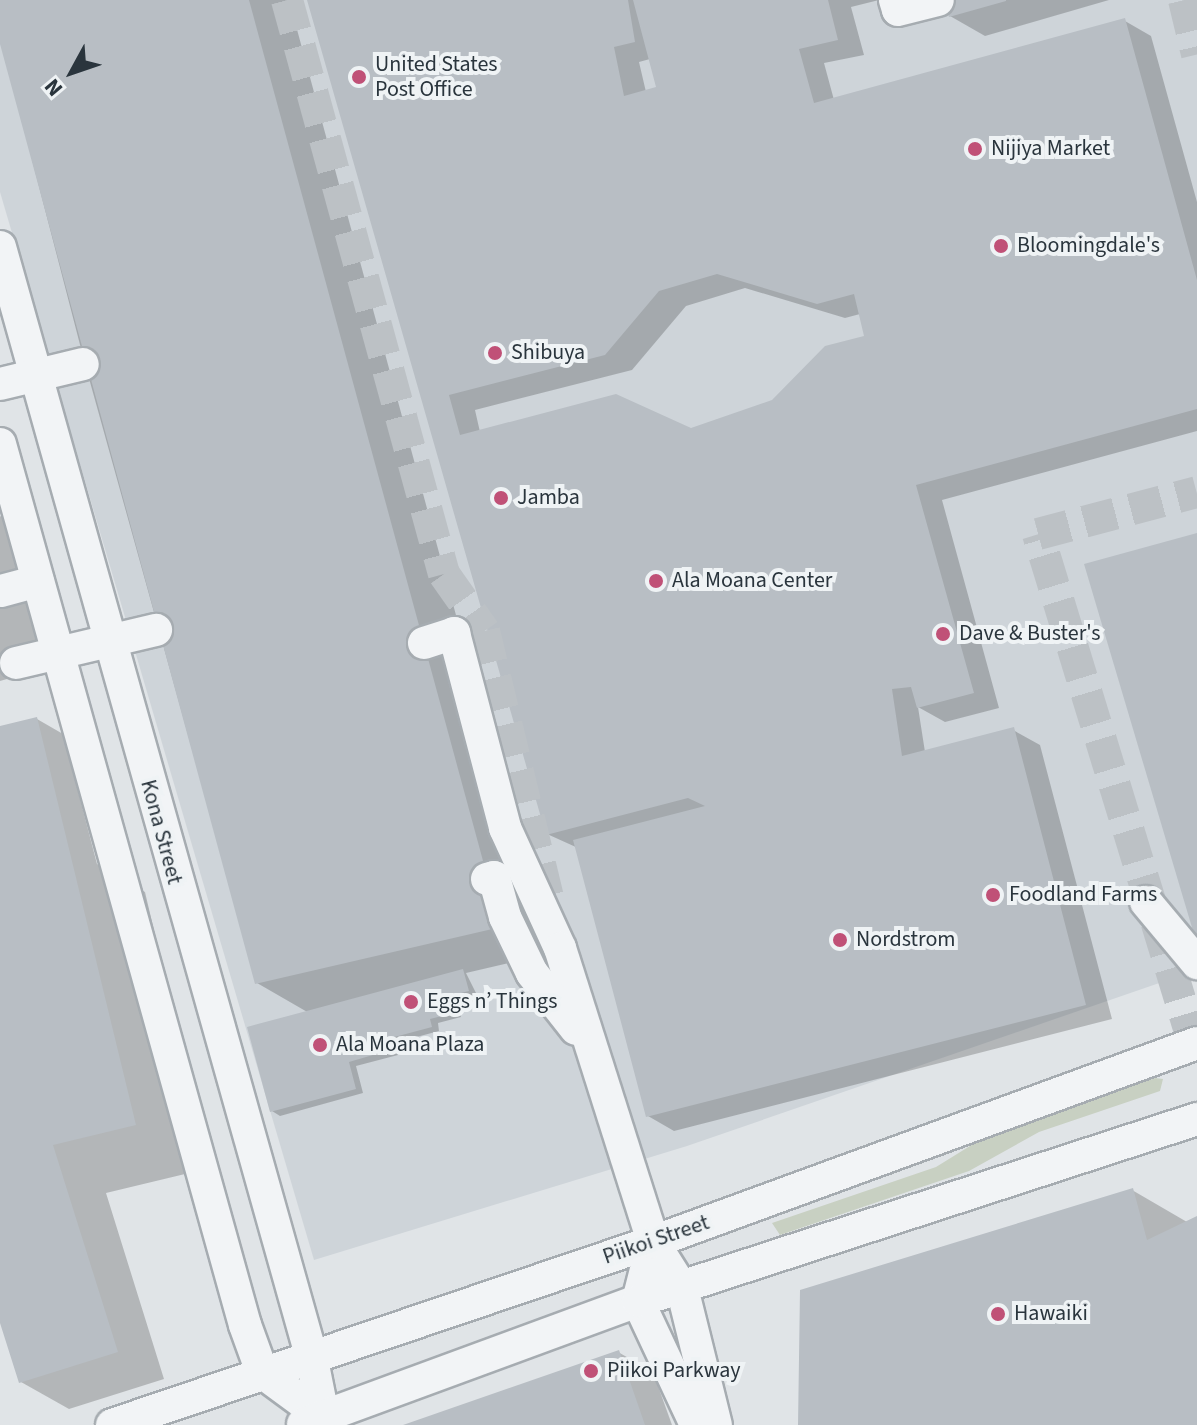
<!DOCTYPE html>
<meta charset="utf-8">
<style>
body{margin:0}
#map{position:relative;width:1197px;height:1425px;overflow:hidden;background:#e0e4e7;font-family:"Source Sans 3",sans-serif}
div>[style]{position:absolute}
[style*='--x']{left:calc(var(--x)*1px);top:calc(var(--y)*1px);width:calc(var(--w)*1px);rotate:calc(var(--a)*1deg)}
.built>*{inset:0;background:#ced4d9}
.green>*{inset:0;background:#c8d0c2}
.shadow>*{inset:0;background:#0003}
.building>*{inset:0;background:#b8bec4}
.minor-tunnel>*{height:32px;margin-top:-16px;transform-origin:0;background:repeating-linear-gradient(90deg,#bcc1c5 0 32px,transparent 0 48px)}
.roads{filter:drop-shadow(2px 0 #a6acb1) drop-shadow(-2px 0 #a6acb1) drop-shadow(0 2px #a6acb1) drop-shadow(0 -2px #a6acb1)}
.minor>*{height:32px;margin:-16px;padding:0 16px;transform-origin:16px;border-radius:16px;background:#f2f4f6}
.dots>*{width:22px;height:22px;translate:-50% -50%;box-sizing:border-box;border:4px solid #eff3f5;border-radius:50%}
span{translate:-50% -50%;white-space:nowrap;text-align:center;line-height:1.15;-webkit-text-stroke:8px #eff3f5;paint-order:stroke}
.poi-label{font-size:22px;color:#2a353d}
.left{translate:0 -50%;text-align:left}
.street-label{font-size:22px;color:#2a353d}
.north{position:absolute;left:32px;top:32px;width:80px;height:80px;-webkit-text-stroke:6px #eff3f5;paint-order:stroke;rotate:230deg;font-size:22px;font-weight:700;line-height:32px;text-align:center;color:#2a353d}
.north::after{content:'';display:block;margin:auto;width:28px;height:36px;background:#2a353d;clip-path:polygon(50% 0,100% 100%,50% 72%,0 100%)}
</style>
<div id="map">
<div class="built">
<div style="clip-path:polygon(0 0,1197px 0,1197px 970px,687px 1146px,314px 1260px,0 192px)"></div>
</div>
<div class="green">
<div style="clip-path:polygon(1155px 1078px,1163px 1079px,1160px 1091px,1039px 1132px,969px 1171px,780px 1235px,772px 1223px,936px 1167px,991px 1133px)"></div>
</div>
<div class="shadow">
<div style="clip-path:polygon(0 0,289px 0,548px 954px,466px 973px,477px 995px,456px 1000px,461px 1017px,438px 1023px,439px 1031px,394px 1043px,398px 1055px,356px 1066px,363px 1093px,280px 1116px,272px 1111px,309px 1013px,257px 983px,85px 364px,0 36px)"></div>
<div style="clip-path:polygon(evenodd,308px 0,879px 0,851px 7px,864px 55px,824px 63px,834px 100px,1125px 21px,1151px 36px,1197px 202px,1197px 431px,942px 500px,999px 708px,945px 722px,918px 707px,925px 752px,1013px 730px,1040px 745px,1112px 1019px,674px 1131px,648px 1116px,578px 848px,547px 834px,308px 0,650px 59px,658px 89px,646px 92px,639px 62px,650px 59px,308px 0,745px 288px,845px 318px,860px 314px,866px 337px,773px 402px,691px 430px,480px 432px,475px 410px,632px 370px,686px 306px,745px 288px)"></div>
<div style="clip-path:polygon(946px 0,1109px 0,985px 36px,950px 16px)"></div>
<div style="clip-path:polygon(0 516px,23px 530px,60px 664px,0 681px)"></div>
<div style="clip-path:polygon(37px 719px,63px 734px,97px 864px,145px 892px,210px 1168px,106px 1193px,164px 1379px,69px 1409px,21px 1382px,0 1316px,0 728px)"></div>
<div style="clip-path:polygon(1132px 1190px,1187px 1222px,1197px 1218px,1197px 1425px,800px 1425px)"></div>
<div style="clip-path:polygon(618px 1352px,653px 1372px,672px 1425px,407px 1425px)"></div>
</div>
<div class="building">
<div style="clip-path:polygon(0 0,249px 0,501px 927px,255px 984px,0 44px)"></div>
<div style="clip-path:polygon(evenodd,307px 0,628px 0,635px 42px,614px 47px,624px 96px,656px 87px,633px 0,828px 0,838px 40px,799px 49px,814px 103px,1125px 18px,1197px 280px,1197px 409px,916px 485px,974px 693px,917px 708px,911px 687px,892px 689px,902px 756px,1014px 727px,1086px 1005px,646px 1117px,573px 840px,705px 806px,688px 798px,546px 835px,307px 0,717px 274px,817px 304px,854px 294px,864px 336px,825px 346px,772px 400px,691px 428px,616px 394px,460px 435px,449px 395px,605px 355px,659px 291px,717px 274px)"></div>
<div style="clip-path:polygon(944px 0,1006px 0,1006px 1px,949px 17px)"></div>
<div style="clip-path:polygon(1197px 533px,1197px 941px,1196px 941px,1084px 564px)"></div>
<div style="clip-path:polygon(37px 717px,136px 1125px,53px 1145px,118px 1352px,19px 1383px,0 1323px,0 726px)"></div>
<div style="clip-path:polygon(463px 969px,469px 991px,449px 996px,454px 1013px,430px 1019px,432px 1027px,387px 1039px,390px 1050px,349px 1062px,356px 1089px,270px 1112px,247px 1027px)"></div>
<div style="clip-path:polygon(1133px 1188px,1147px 1240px,1197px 1216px,1197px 1425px,798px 1425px,800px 1290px)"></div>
<div style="clip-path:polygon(619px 1350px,645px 1425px,403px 1425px)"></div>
</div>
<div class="minor-tunnel">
<div style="--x:287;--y:0;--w:595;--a:74.7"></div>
<div style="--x:444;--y:574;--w:70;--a:54.9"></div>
<div style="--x:484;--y:631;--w:283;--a:76.5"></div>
<div style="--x:1184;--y:0;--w:56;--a:76.5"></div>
<div style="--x:1194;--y:1045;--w:534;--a:-106.98"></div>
<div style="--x:1038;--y:534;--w:164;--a:-14.8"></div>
</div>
<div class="roads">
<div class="minor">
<div style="--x:895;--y:0;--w:10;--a:73"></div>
<div style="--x:898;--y:10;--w:41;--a:-14"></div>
<div style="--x:0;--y:247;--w:1151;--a:74.32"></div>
<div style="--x:311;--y:1355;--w:71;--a:78.7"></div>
<div style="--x:0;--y:384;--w:85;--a:-13.5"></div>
<div style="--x:0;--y:444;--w:914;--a:74.46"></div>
<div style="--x:245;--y:1325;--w:50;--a:70.1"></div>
<div style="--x:262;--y:1372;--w:76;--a:36.4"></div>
<div style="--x:1;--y:591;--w:38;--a:-15"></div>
<div style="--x:424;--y:643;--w:32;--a:-18"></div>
<div style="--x:454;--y:633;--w:202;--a:75.3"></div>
<div style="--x:505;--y:828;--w:132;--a:65.4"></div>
<div style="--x:560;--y:948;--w:308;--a:72.4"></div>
<div style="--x:653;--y:1242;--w:54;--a:57.8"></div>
<div style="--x:682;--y:1288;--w:141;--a:76.1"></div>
<div style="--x:16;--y:663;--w:144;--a:-13.3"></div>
<div style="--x:487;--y:879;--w:7;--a:-16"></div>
<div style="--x:494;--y:877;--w:41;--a:74.6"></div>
<div style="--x:505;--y:917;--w:62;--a:64.3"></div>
<div style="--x:532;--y:973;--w:71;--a:51.8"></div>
<div style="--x:1146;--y:902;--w:80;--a:50.1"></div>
<div style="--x:653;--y:1242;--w:61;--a:104.3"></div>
<div style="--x:638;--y:1301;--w:137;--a:64.9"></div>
<div style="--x:303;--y:1424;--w:357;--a:-20.2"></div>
<div style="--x:638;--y:1301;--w:588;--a:-18.03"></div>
<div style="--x:112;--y:1425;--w:571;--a:-18.69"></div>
<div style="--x:653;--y:1242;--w:579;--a:-20.09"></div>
</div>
</div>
<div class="dots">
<div style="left:359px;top:77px;background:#c05177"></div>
<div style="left:975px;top:149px;background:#c05177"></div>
<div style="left:1001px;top:246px;background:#c05177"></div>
<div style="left:495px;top:353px;background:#c05177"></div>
<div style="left:501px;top:498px;background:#c05177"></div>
<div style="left:656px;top:581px;background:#c05177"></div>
<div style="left:943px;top:634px;background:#c05177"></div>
<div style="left:993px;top:895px;background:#c05177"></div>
<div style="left:840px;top:940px;background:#c05177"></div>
<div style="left:411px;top:1002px;background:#c05177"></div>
<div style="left:320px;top:1045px;background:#c05177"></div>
<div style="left:998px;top:1314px;background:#c05177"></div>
<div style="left:591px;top:1371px;background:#c05177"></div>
</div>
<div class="poi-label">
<span class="left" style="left:375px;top:77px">United States<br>Post Office</span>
<span class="left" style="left:991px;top:149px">Nijiya Market</span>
<span class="left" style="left:1017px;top:246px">Bloomingdale's</span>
<span class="left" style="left:511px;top:353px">Shibuya</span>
<span class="left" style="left:517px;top:498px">Jamba</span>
<span class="left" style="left:672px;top:581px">Ala Moana Center</span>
<span class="left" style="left:959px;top:634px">Dave &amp; Buster's</span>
<span class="left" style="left:1009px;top:895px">Foodland Farms</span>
<span class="left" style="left:856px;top:940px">Nordstrom</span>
<span class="left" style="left:427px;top:1002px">Eggs n’ Things</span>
<span class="left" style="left:336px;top:1045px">Ala Moana Plaza</span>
<span class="left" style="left:1014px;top:1314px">Hawaiki</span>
<span class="left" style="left:607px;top:1371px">Piikoi Parkway</span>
</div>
<div class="street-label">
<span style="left:161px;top:832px;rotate:75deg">Kona Street</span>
<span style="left:656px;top:1240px;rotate:-19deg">Piikoi Street</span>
</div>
<div class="north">N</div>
</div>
